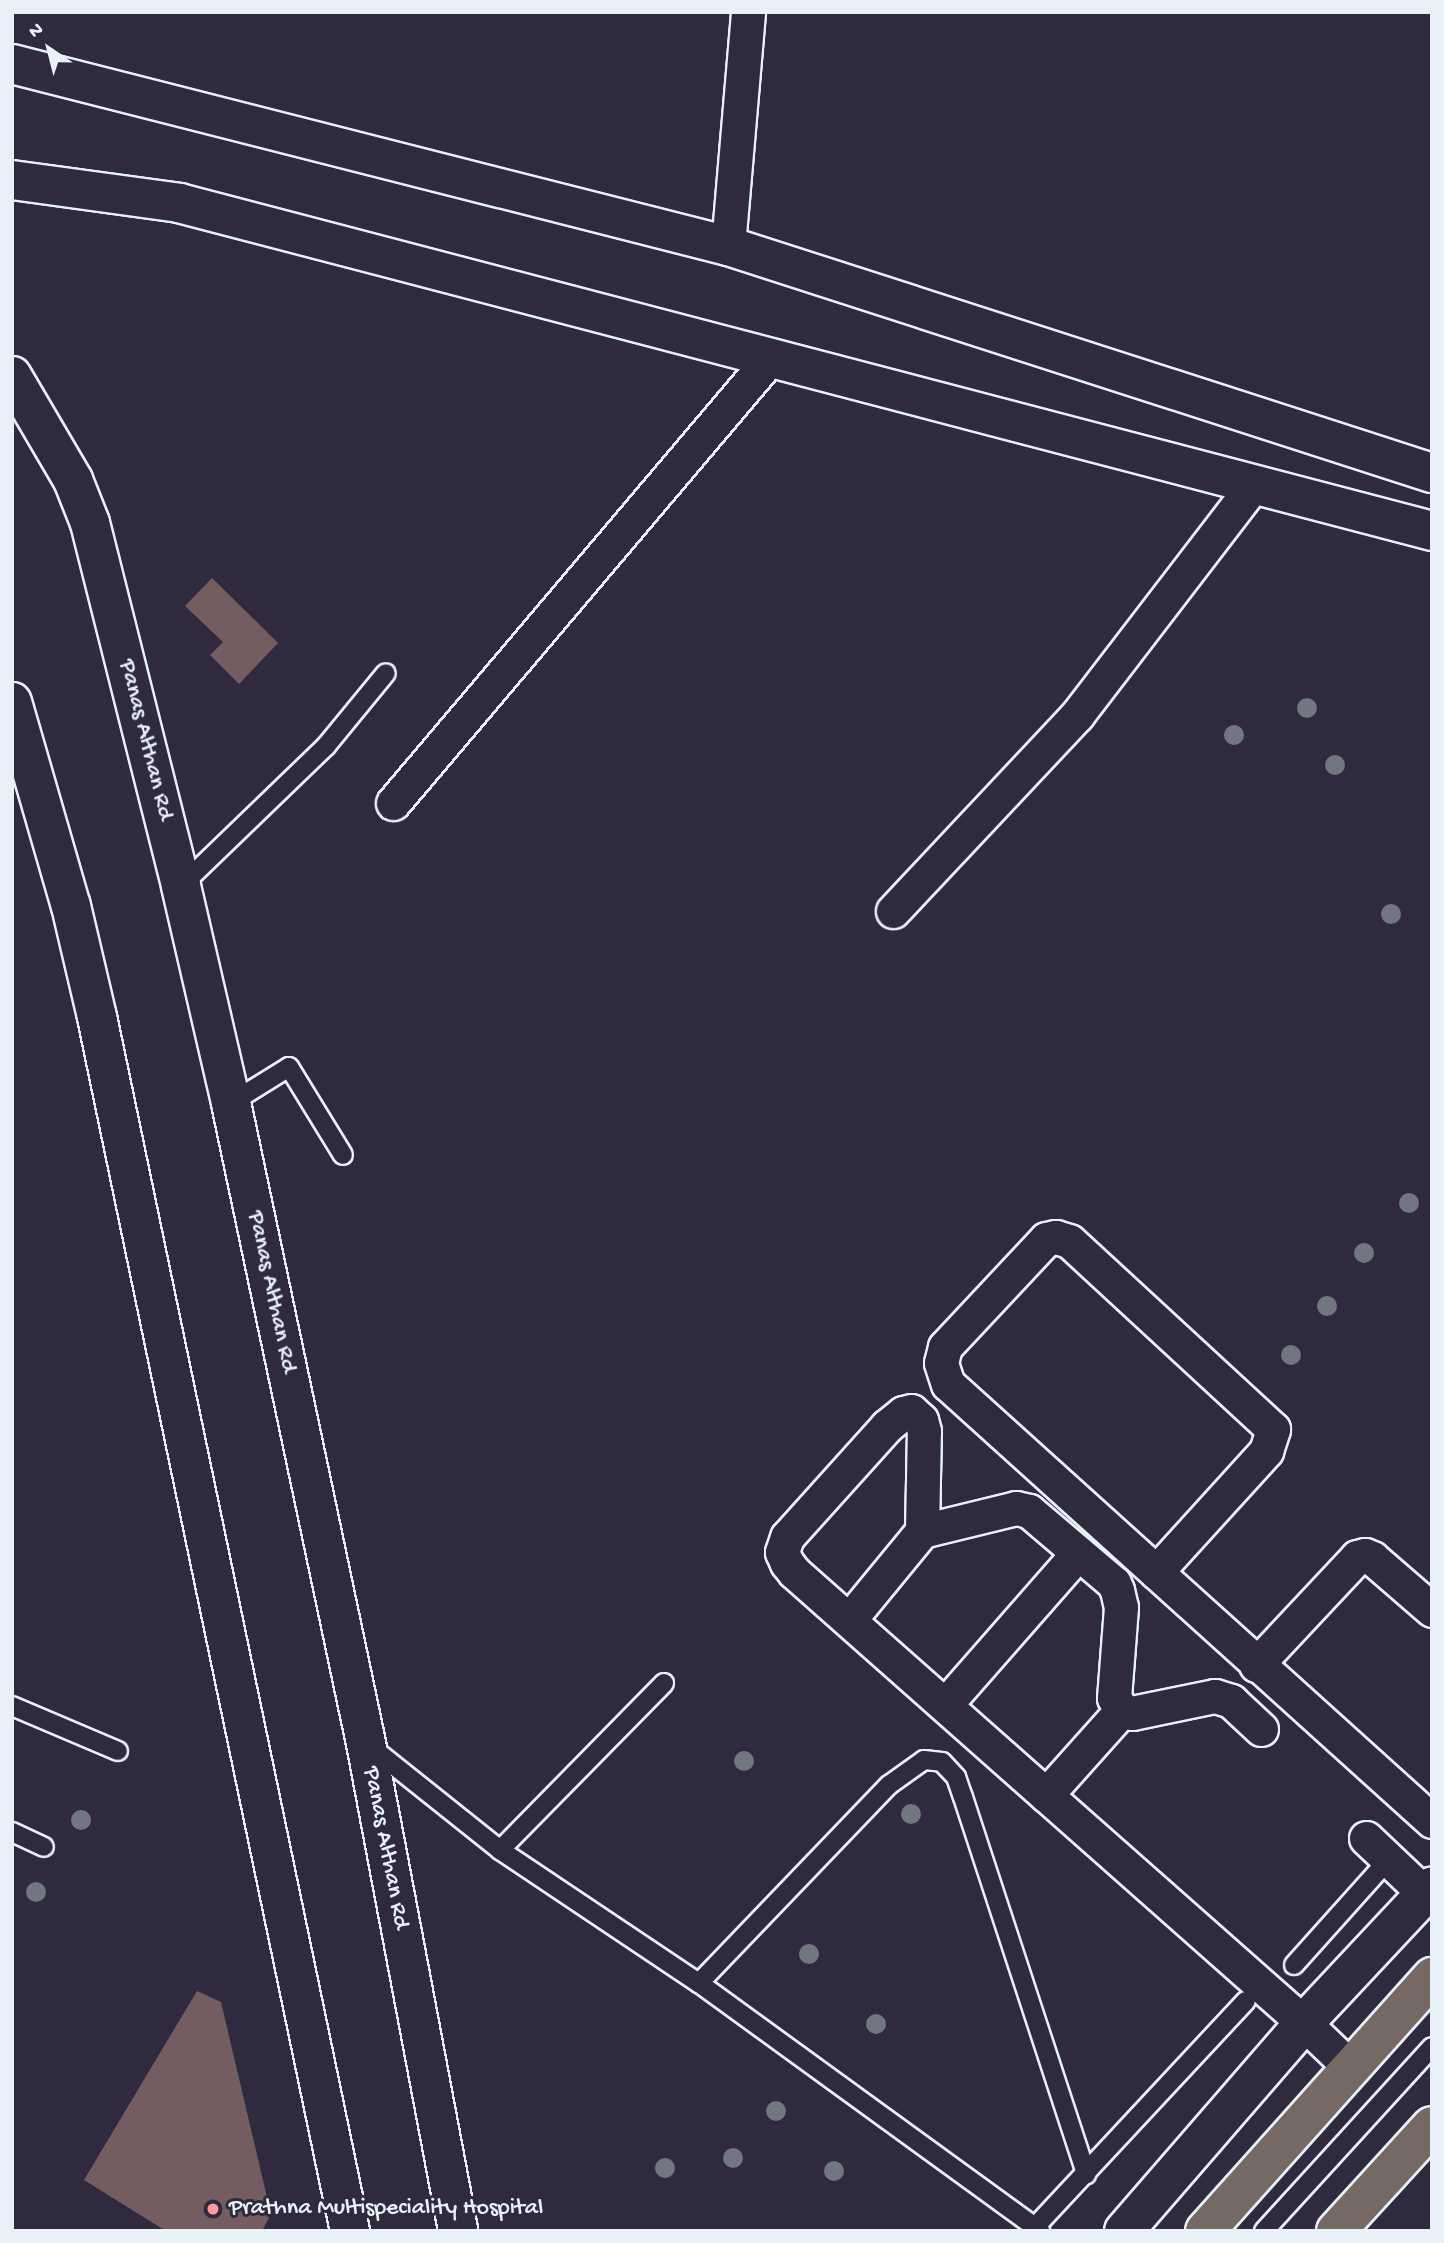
<!DOCTYPE html>
<style>
body{margin:0}
#map{position:relative;width:1444px;height:2243px;overflow:hidden;background:#2f2a3d;font-family:"Gochi Hand",sans-serif}
div>[style]{position:absolute}
[style*='--x']{left:calc(var(--x)*1px);top:calc(var(--y)*1px);width:calc(var(--w)*1px);rotate:calc(var(--a)*1deg)}
.building>*{inset:0;background:#735d61}
.roads{filter:drop-shadow(2px 0 #e8f1f8) drop-shadow(-2px 0 #e8f1f8) drop-shadow(0 2px #e8f1f8) drop-shadow(0 -2px #e8f1f8)}
.service>*{height:18px;margin:-9px;padding:0 9px;transform-origin:9px;border-radius:9px;background:#2f2a3d}
.minor>*{height:33px;margin:-16.5px;padding:0 16.5px;transform-origin:16.5px;border-radius:16.5px;background:#2f2a3d}
.tertiary>*{height:38px;margin:-19px;padding:0 19px;transform-origin:19px;border-radius:19px;background:#2f2a3d}
.secondary>*{height:38px;margin:-19px;padding:0 19px;transform-origin:19px;border-radius:19px;background:#2f2a3d}
.primary>*{height:38px;margin:-19px;padding:0 19px;transform-origin:19px;border-radius:19px;background:#766964}
.trees>*{width:20px;height:20px;margin:-10px;border-radius:50%;background:#727680}
.dots>*{width:19px;height:19px;translate:-50% -50%;box-sizing:border-box;border:4px solid #2f2a3d;border-radius:50%}
span{translate:-50% -50%;white-space:nowrap;text-align:center;line-height:1.15;-webkit-text-stroke:6px #2f2a3d;paint-order:stroke}
.street-label{font-size:24px;color:#e8f1f8}
.poi-label{font-size:24px;color:#e8f1f8}
.left{translate:0 -50%;text-align:left}
.frame{position:absolute;inset:0;border:14px solid #e8f1f8;pointer-events:none}
.north{position:absolute;left:14px;top:14px;width:70px;height:70px;-webkit-text-stroke:5px #2f2a3d;paint-order:stroke;rotate:325deg;font-size:19px;font-weight:700;line-height:28px;text-align:center;color:#e8f1f8}
.north::after{content:'';display:block;margin:auto;width:24px;height:32px;background:#e8f1f8;clip-path:polygon(50% 0,100% 100%,50% 72%,0 100%)}
</style>
<div id="map">
<div class="building">
<div style="clip-path:polygon(212px 578px,278px 643px,239px 684px,210px 655px,223px 642px,185px 606px)"></div>
<div style="clip-path:polygon(197px 1991px,221px 2002px,271px 2214px,262px 2231px,166px 2231px,84px 2180px)"></div>
</div>
<div class="roads">
<div class="service">
<div style="--x:181;--y:886;--w:202;--a:-44"></div>
<div style="--x:326;--y:746;--w:94;--a:-50.6"></div>
<div style="--x:231;--y:1103;--w:68;--a:-31.8"></div>
<div style="--x:289;--y:1067;--w:103;--a:58.5"></div>
<div style="--x:12;--y:1706;--w:115;--a:23"></div>
<div style="--x:371;--y:1747;--w:165;--a:38.6"></div>
<div style="--x:500;--y:1850;--w:239;--a:33.8"></div>
<div style="--x:699;--y:1983;--w:422;--a:36"></div>
<div style="--x:12;--y:1832;--w:35;--a:25"></div>
<div style="--x:500;--y:1850;--w:234;--a:-45.5"></div>
<div style="--x:1294;--y:1965;--w:142;--a:-48.1"></div>
<div style="--x:699;--y:1983;--w:274;--a:-46.2"></div>
<div style="--x:889;--y:1785;--w:43;--a:-35.5"></div>
<div style="--x:924;--y:1760;--w:18;--a:6"></div>
<div style="--x:942;--y:1762;--w:21;--a:47"></div>
<div style="--x:956;--y:1777;--w:21;--a:71"></div>
<div style="--x:963;--y:1797;--w:397;--a:71.9"></div>
<div style="--x:1035;--y:2227;--w:309;--a:-47"></div>
<div style="--x:1264;--y:2231;--w:249;--a:-47.6"></div>
</div>
<div class="minor">
<div style="--x:728;--y:246;--w:235;--a:-85.1"></div>
<div style="--x:393;--y:803;--w:585;--a:-49.72"></div>
<div style="--x:893;--y:911;--w:269;--a:-46.8"></div>
<div style="--x:1077;--y:715;--w:291;--a:-52.5"></div>
<div style="--x:922;--y:1531;--w:97;--a:-13.7"></div>
<div style="--x:1016;--y:1508;--w:13;--a:13"></div>
<div style="--x:1029;--y:1511;--w:111;--a:40.3"></div>
<div style="--x:1114;--y:1583;--w:8;--a:67"></div>
<div style="--x:1117;--y:1590;--w:17;--a:77"></div>
<div style="--x:1121;--y:1607;--w:91;--a:94.4"></div>
<div style="--x:1114;--y:1698;--w:14;--a:56"></div>
<div style="--x:1122;--y:1710;--w:10;--a:17"></div>
<div style="--x:1132;--y:1713;--w:85;--a:-11.6"></div>
<div style="--x:1215;--y:1696;--w:17;--a:17"></div>
<div style="--x:1231;--y:1701;--w:41;--a:43"></div>
<div style="--x:1156;--y:1572;--w:164;--a:-47.7"></div>
<div style="--x:1266;--y:1451;--w:23;--a:-72"></div>
<div style="--x:1273;--y:1429;--w:277;--a:-137.3"></div>
<div style="--x:1069;--y:1241;--w:14;--a:-163"></div>
<div style="--x:1056;--y:1237;--w:10;--a:169"></div>
<div style="--x:1046;--y:1239;--w:148;--a:133.1"></div>
<div style="--x:945;--y:1347;--w:16;--a:104"></div>
<div style="--x:941;--y:1363;--w:22;--a:72"></div>
<div style="--x:948;--y:1384;--w:652;--a:42.08"></div>
<div style="--x:849;--y:1620;--w:115;--a:-50.6"></div>
<div style="--x:922;--y:1531;--w:100;--a:-88.9"></div>
<div style="--x:924;--y:1431;--w:11;--a:-105"></div>
<div style="--x:921;--y:1420;--w:13;--a:-138"></div>
<div style="--x:911;--y:1411;--w:8;--a:166"></div>
<div style="--x:903;--y:1413;--w:21;--a:141"></div>
<div style="--x:887;--y:1426;--w:149;--a:132"></div>
<div style="--x:787;--y:1537;--w:16;--a:108"></div>
<div style="--x:782;--y:1552;--w:12;--a:66"></div>
<div style="--x:787;--y:1563;--w:11;--a:52"></div>
<div style="--x:794;--y:1572;--w:337;--a:41.5"></div>
<div style="--x:1046;--y:1795;--w:344;--a:41.5"></div>
<div style="--x:1304;--y:2023;--w:64;--a:43.7"></div>
<div style="--x:1256;--y:1665;--w:148;--a:-46.9"></div>
<div style="--x:1357;--y:1557;--w:8;--a:-14"></div>
<div style="--x:1365;--y:1555;--w:8;--a:23"></div>
<div style="--x:1372;--y:1558;--w:79;--a:40.9"></div>
<div style="--x:945;--y:1705;--w:202;--a:-48.8"></div>
<div style="--x:1046;--y:1795;--w:114;--a:-48.2"></div>
<div style="--x:1366;--y:1838;--w:81;--a:43.5"></div>
</div>
<div class="tertiary">
<div style="--x:12;--y:64;--w:739;--a:14.26"></div>
<div style="--x:728;--y:246;--w:740;--a:17.87"></div>
<div style="--x:12;--y:180;--w:169;--a:7.8"></div>
<div style="--x:179;--y:203;--w:1295;--a:14.67"></div>
<div style="--x:1124;--y:2231;--w:275;--a:-49.1"></div>
<div style="--x:1304;--y:2023;--w:187;--a:-46.9"></div>
</div>
<div class="secondary">
<div style="--x:12;--y:376;--w:121;--a:59.6"></div>
<div style="--x:73;--y:480;--w:46;--a:68.4"></div>
<div style="--x:90;--y:523;--w:374;--a:75.9"></div>
<div style="--x:181;--y:886;--w:223;--a:77"></div>
<div style="--x:231;--y:1103;--w:654;--a:78.09"></div>
<div style="--x:366;--y:1743;--w:497;--a:79.3"></div>
<div style="--x:12;--y:702;--w:212;--a:73.9"></div>
<div style="--x:71;--y:906;--w:114;--a:76.8"></div>
<div style="--x:97;--y:1017;--w:1240;--a:78.23"></div>
</div>
<div class="primary">
<div style="--x:1205;--y:2231;--w:341;--a:-48.2"></div>
<div style="--x:1336;--y:2231;--w:142;--a:-47.6"></div>
</div>
</div>
<div class="trees">
<div style="left:1307px;top:708px"></div>
<div style="left:1234px;top:735px"></div>
<div style="left:1335px;top:765px"></div>
<div style="left:1391px;top:914px"></div>
<div style="left:1409px;top:1203px"></div>
<div style="left:1364px;top:1253px"></div>
<div style="left:1327px;top:1306px"></div>
<div style="left:1291px;top:1355px"></div>
<div style="left:744px;top:1761px"></div>
<div style="left:911px;top:1814px"></div>
<div style="left:81px;top:1820px"></div>
<div style="left:36px;top:1892px"></div>
<div style="left:809px;top:1954px"></div>
<div style="left:876px;top:2024px"></div>
<div style="left:776px;top:2111px"></div>
<div style="left:733px;top:2158px"></div>
<div style="left:665px;top:2168px"></div>
<div style="left:834px;top:2171px"></div>
</div>
<div class="dots">
<div style="left:213px;top:2209px;background:#ff9aa2"></div>
</div>
<div class="street-label">
<span style="left:145px;top:740px;rotate:76deg">Panas Althan Rd</span>
<span style="left:271px;top:1292px;rotate:78deg">Panas Althan Rd</span>
<span style="left:385px;top:1848px;rotate:79deg">Panas Althan Rd</span>
</div>
<div class="poi-label">
<span class="left" style="left:229px;top:2209px">Prathna Multispeciality Hospital</span>
</div>
<div class="frame"></div>
<div class="north">N</div>
</div>
